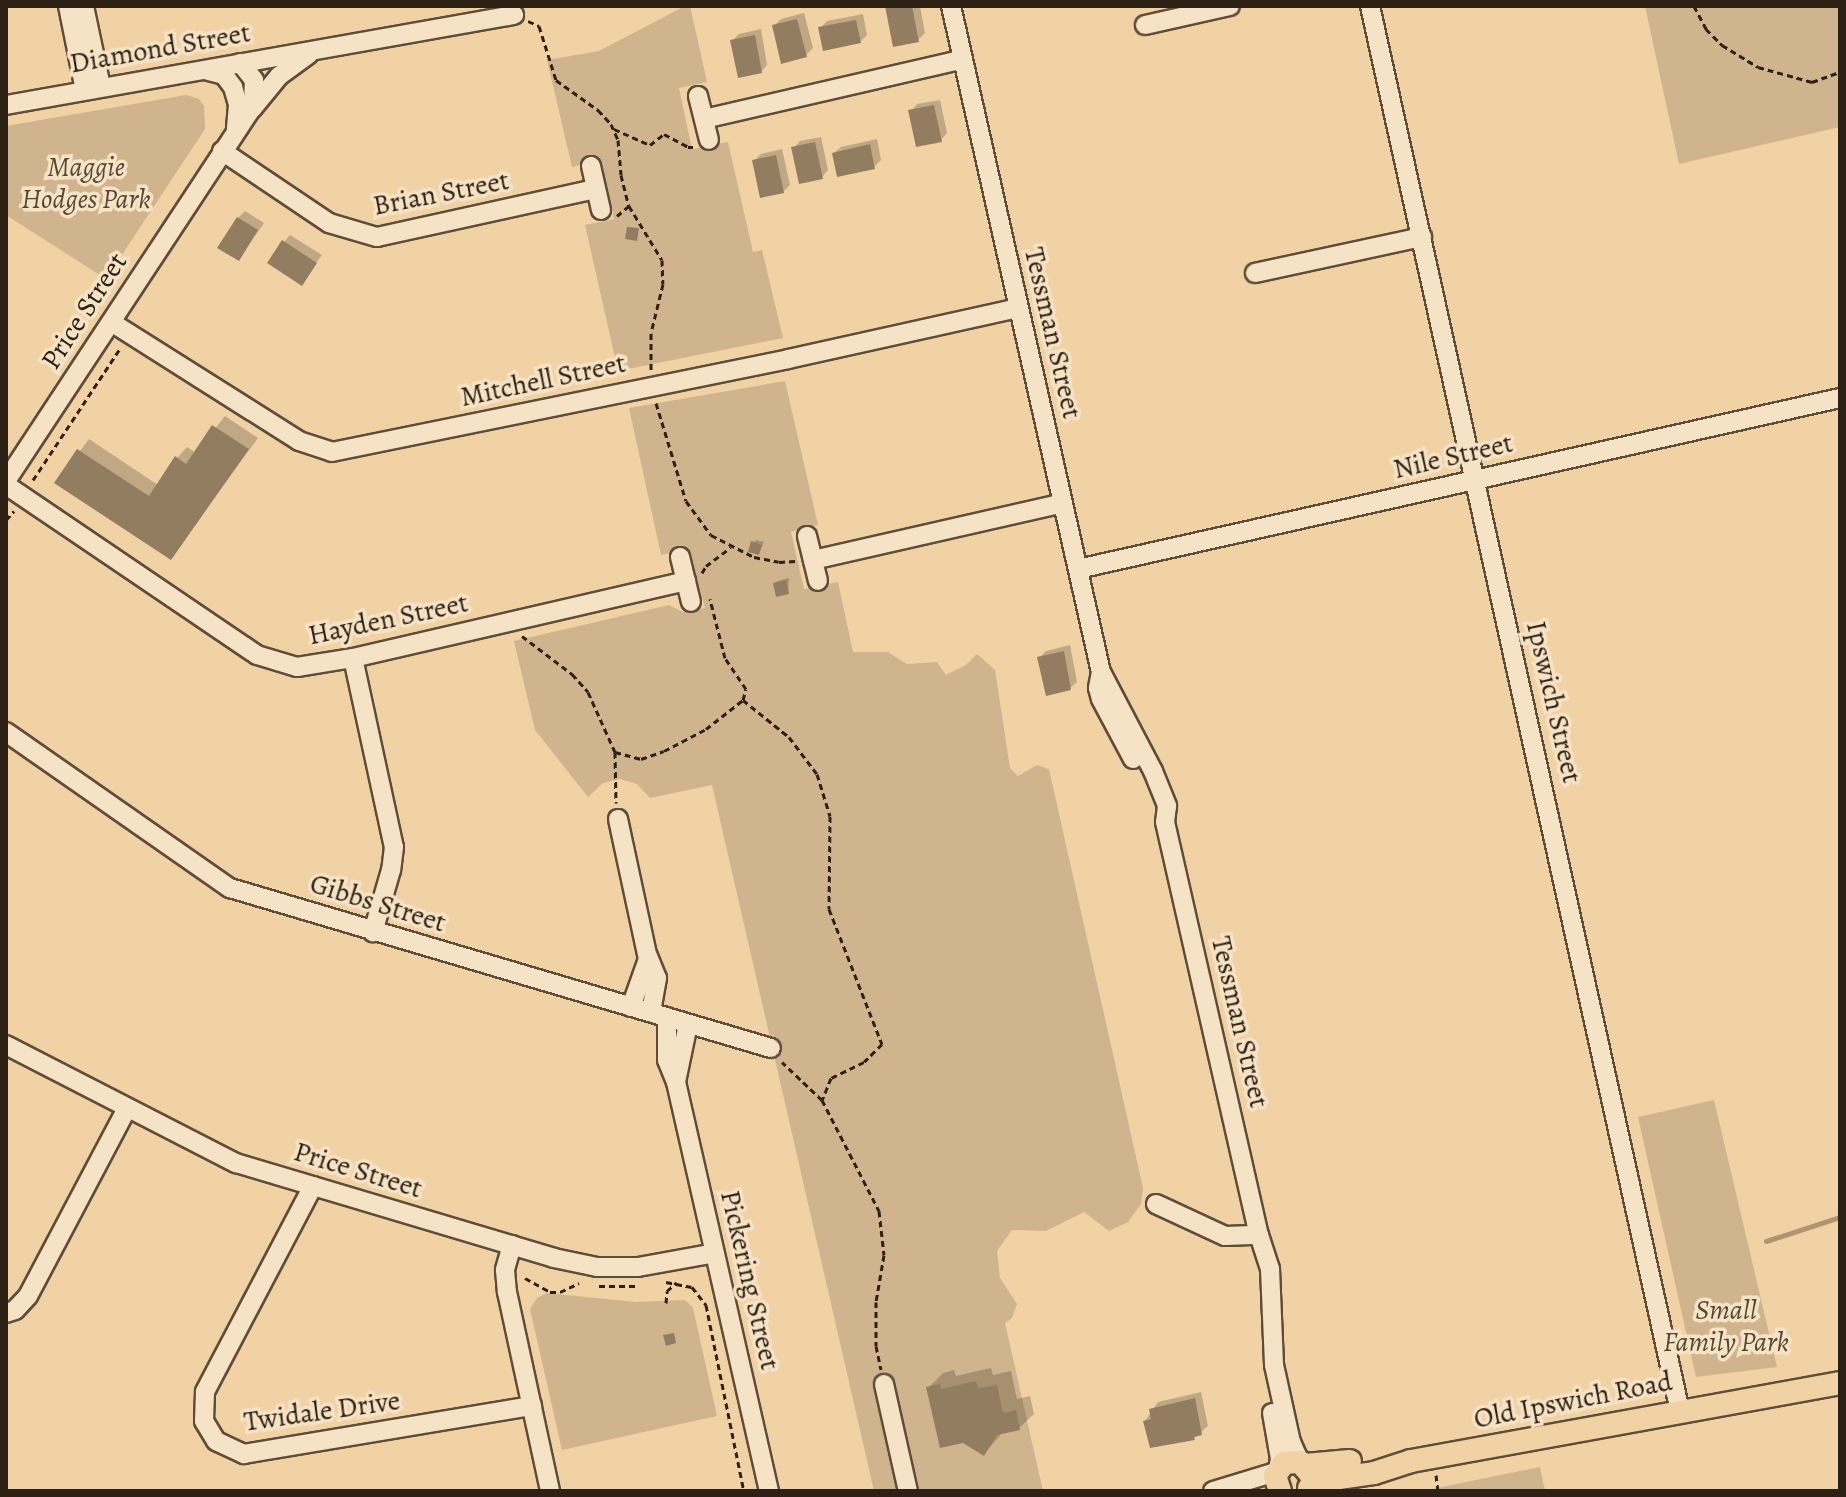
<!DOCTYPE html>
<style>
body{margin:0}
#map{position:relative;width:1846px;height:1497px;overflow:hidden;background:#f1d2a5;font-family:Alegreya,serif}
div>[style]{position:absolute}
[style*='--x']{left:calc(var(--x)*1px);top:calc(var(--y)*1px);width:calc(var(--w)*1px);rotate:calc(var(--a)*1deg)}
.green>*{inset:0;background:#d0b48d}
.shadow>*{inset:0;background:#0003}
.stream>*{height:5px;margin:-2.5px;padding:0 2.5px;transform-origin:2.5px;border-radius:2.5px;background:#ae9674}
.building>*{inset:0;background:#937d60}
.path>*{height:3px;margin-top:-1.5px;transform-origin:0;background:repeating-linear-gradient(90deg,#2d2115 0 6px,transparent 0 10px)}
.roads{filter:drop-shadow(2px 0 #5e4d39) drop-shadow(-2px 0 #5e4d39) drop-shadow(0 2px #5e4d39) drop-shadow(0 -2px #5e4d39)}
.minor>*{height:18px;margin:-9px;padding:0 9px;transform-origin:9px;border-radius:9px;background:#f6e2c4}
.major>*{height:22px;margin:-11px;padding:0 11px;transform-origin:11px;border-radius:11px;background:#f1d2a5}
span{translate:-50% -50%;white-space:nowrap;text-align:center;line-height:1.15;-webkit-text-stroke:7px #f6e2c4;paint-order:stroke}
.street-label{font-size:28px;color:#2d2115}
.park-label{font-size:28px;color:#564633;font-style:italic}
.frame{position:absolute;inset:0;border:8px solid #2d2115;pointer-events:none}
</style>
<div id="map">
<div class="green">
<div style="clip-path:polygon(685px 6px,690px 6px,707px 82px,679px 88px,692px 149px,728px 142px,753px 252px,762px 250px,783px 338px,618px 371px,585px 225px,614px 219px,601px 160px,572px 167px,547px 60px,599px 51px)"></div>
<div style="clip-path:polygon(1645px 6px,1840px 6px,1840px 127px,1679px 164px)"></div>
<div style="clip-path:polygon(186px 95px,199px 99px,204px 106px,205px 129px,106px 279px,6px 215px,6px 126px)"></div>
<div style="clip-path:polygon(785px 381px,818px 525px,791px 532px,804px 589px,838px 582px,853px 652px,888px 652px,907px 664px,937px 662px,946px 675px,966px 665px,977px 654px,995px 670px,1010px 768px,1018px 776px,1037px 765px,1049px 769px,1143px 1188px,1141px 1204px,1128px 1222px,1109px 1231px,1084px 1212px,1046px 1231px,1012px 1230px,997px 1251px,1000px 1278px,1017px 1304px,1012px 1318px,1005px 1323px,1043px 1491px,874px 1491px,712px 785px,650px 798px,637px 784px,620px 779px,603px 783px,588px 797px,535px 730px,514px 641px,669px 605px,683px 612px,705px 608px,689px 549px,661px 555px,629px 408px)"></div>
<div style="clip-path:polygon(1714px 1100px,1777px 1367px,1696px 1377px,1638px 1117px)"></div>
<div style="clip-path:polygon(547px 1293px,635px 1302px,685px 1300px,693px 1308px,717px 1416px,562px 1450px,530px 1309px,537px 1298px)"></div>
<div style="clip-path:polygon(1540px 1467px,1545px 1491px,1432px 1489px)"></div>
</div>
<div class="shadow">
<div style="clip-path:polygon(887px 6px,920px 6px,925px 33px,918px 40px)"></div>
<div style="clip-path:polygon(804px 13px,813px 48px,806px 55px,774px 26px,781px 19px)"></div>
<div style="clip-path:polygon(863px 14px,867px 35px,860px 42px,820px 28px,827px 21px)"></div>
<div style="clip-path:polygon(761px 29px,767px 65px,761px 72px,733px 40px,739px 34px)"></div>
<div style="clip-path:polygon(940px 100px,947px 133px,941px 140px,911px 111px,917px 104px)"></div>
<div style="clip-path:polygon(821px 137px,828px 170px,822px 177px,794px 148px,800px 141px)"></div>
<div style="clip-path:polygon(877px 139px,881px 160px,874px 167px,834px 153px,841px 147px)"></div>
<div style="clip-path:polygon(782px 149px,790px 185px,783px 192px,754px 161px,761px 154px)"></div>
<div style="clip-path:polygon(245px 211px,264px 223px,239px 259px,238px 218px)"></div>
<div style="clip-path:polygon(290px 235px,322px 255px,302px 283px,284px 242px)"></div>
<div style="clip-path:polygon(225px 416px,258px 438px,171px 557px,57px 482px,89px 439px,158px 485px,177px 458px,187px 447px,196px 453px)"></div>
<div style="clip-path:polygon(756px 540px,764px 542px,759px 553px,753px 543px)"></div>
<div style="clip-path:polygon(789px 578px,788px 592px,775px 583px,778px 581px)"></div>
<div style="clip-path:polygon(1070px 645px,1077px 682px,1070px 688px,1039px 658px,1046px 651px)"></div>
<div style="clip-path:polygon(991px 1368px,993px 1375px,1011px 1371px,1017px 1399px,1030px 1396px,1034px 1414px,1019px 1428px,1003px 1432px,984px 1454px,928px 1388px,943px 1373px,954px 1370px,956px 1376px)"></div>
<div style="clip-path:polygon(1201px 1392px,1208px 1426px,1194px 1438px,1145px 1421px,1158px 1402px)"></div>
</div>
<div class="stream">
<div style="--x:1766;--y:1241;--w:78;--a:-18"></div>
</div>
<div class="building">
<div style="clip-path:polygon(885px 6px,912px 6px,919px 42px,893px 47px)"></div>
<div style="clip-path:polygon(797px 19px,807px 57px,781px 64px,772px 25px)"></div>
<div style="clip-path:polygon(856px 20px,861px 43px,823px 51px,818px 27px)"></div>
<div style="clip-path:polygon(755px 35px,762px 73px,738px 78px,730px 40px)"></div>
<div style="clip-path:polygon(934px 105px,942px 142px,916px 147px,908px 110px)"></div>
<div style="clip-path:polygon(815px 142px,823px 179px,799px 184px,791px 147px)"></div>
<div style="clip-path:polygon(870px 144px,875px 169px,837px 177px,832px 153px)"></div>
<div style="clip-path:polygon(776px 155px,784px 193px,760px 198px,752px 160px)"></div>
<div style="clip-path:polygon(237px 217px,258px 230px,239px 261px,217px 248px)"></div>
<div style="clip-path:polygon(627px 227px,639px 228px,637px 241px,625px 239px)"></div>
<div style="clip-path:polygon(282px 240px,317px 263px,302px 286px,267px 263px)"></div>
<div style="clip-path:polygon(212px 425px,249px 449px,171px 560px,54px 483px,77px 449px,149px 496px,175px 456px,186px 464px)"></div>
<div style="clip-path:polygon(751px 541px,762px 545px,759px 555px,748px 552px)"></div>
<div style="clip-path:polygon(786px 580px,789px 594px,776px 597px,773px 583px)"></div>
<div style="clip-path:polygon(1064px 651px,1071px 690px,1046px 696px,1037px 657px)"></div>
<div style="clip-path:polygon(674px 1333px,676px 1343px,666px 1346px,663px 1335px)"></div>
<div style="clip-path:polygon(976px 1381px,978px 1388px,997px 1385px,1003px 1413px,1016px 1410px,1020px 1430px,997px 1435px,984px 1456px,963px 1443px,940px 1448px,926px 1387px,940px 1384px,941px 1389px)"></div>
<div style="clip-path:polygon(1195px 1398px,1202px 1435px,1194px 1437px,1195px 1440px,1150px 1448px,1143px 1421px,1151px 1419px,1149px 1409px)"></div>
</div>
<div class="path">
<div style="--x:1694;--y:6;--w:26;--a:62"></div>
<div style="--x:1706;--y:29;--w:23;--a:45"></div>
<div style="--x:1722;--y:45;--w:42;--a:31.4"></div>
<div style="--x:1758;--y:67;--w:56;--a:15.5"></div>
<div style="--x:1812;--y:82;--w:30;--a:-20"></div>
<div style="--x:528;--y:21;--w:12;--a:24"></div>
<div style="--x:539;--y:26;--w:57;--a:72.5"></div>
<div style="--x:556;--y:80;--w:52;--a:35.5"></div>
<div style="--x:598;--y:110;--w:19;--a:47"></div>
<div style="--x:611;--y:124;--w:17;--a:66"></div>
<div style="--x:618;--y:140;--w:35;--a:85"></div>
<div style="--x:621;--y:175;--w:32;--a:76"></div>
<div style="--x:629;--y:206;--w:63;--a:58.6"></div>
<div style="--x:662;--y:260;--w:24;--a:88"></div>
<div style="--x:663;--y:284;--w:50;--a:103.8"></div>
<div style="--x:651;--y:333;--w:38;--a:90"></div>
<div style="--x:614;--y:129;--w:39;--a:24"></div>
<div style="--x:650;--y:145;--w:18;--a:-38"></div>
<div style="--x:664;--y:134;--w:27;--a:28"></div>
<div style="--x:688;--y:147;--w:5;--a:0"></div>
<div style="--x:617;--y:216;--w:16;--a:-40"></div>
<div style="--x:656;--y:403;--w:102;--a:73"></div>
<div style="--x:686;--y:501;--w:42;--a:53.7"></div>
<div style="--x:711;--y:535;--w:48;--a:27.1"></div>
<div style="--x:754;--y:557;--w:25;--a:11"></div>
<div style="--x:779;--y:562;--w:17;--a:-3"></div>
<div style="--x:33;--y:480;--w:156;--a:-56.5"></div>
<div style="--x:6;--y:520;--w:12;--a:-48"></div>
<div style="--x:702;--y:573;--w:8;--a:-60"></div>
<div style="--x:706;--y:566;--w:31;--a:-37"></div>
<div style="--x:522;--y:636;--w:63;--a:37.2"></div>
<div style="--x:572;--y:674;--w:24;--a:48"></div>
<div style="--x:588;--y:692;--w:66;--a:65.8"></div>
<div style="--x:615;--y:752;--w:51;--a:88.9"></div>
<div style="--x:743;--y:700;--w:59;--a:38.8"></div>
<div style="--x:789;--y:737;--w:46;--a:52.9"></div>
<div style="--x:817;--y:774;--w:44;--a:72.8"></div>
<div style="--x:830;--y:816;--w:93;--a:90.6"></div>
<div style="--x:829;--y:909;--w:145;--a:68.6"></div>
<div style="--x:882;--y:1044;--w:25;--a:135"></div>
<div style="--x:864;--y:1062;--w:37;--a:154"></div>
<div style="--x:831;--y:1078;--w:24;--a:112"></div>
<div style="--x:822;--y:1100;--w:55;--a:-136.5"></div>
<div style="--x:615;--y:752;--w:27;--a:15"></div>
<div style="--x:641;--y:759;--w:24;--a:-19"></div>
<div style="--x:664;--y:751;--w:47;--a:-27.6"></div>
<div style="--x:706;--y:729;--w:47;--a:-38.1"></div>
<div style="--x:743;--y:700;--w:11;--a:-75"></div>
<div style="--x:746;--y:689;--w:37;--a:-124"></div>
<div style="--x:725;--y:658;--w:61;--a:-104.3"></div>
<div style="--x:822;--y:1100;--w:125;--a:62.8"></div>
<div style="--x:879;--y:1211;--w:44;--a:83.5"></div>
<div style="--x:884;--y:1255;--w:48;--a:99.7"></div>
<div style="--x:876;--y:1302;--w:44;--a:90"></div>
<div style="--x:876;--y:1346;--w:24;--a:78"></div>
<div style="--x:525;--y:1278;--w:29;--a:29"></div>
<div style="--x:550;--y:1292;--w:10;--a:0"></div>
<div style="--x:560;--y:1292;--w:21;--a:-25"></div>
<div style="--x:666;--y:1282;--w:26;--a:11"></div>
<div style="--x:692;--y:1287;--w:23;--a:52"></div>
<div style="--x:706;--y:1305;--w:190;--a:78.5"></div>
<div style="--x:599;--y:1286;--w:40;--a:0"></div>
<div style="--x:666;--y:1303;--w:12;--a:-85"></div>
<div style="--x:667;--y:1291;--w:13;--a:-42"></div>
<div style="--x:1436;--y:1475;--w:16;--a:83"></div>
</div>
<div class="roads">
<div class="minor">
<div style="--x:68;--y:6;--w:86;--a:78.6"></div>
<div style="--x:84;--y:6;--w:83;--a:78.1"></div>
<div style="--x:951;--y:6;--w:683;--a:77.31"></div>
<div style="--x:1101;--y:672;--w:112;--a:62.3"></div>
<div style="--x:1153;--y:771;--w:38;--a:68"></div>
<div style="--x:1167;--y:806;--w:16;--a:97"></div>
<div style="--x:1165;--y:822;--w:424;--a:77.2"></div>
<div style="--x:1259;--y:1235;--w:36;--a:72"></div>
<div style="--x:1270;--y:1269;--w:96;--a:87.6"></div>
<div style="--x:1274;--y:1365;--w:79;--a:77.6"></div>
<div style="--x:1291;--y:1442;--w:22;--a:66"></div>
<div style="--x:1370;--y:6;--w:1439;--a:77.56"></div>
<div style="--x:1145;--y:25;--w:87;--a:-12.6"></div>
<div style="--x:205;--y:70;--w:20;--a:15"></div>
<div style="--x:224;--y:75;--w:15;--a:53"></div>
<div style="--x:233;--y:87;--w:19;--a:74"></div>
<div style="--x:238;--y:105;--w:24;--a:95"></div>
<div style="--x:698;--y:96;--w:45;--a:76"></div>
<div style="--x:6;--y:105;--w:516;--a:-10.05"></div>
<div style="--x:252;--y:109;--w:43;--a:-50.7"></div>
<div style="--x:279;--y:76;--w:36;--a:-36"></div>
<div style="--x:704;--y:119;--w:266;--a:-13"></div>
<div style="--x:222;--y:151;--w:129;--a:33.9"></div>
<div style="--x:329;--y:223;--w:50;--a:16.3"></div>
<div style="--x:377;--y:237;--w:224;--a:-12.4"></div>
<div style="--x:591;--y:166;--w:45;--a:77.2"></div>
<div style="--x:1255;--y:273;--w:171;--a:-12.2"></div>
<div style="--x:111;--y:322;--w:222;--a:32.3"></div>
<div style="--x:299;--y:441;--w:35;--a:18"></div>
<div style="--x:332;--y:452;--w:465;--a:-11.5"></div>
<div style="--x:788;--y:359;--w:236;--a:-12.5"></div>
<div style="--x:6;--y:481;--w:449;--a:-56.6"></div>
<div style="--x:253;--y:106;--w:26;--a:-88"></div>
<div style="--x:254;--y:80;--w:22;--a:-129"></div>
<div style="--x:6;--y:485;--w:303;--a:34.1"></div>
<div style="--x:257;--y:655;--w:42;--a:16.7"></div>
<div style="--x:297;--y:667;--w:57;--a:-9.1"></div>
<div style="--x:353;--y:658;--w:342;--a:-13"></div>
<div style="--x:807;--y:536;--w:46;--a:76.3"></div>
<div style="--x:680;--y:557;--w:46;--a:76.3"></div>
<div style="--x:813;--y:560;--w:256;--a:-12.8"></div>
<div style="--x:1078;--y:569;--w:781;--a:-12.65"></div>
<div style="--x:353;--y:658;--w:193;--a:77.8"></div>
<div style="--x:394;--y:847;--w:23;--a:97"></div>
<div style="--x:391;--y:870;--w:65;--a:106.2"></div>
<div style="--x:1101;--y:672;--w:16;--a:101"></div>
<div style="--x:1098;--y:688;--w:11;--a:75"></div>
<div style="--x:1101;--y:699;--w:68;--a:61.9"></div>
<div style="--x:6;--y:732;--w:273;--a:34.9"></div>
<div style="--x:230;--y:888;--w:564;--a:16.48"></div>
<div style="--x:618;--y:819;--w:143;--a:77.9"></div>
<div style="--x:648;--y:959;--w:51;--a:109.5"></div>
<div style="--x:648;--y:956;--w:24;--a:68"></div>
<div style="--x:657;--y:978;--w:35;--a:100"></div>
<div style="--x:667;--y:1017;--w:43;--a:90"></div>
<div style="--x:667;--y:1060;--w:24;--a:68"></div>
<div style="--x:676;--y:1082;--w:419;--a:77.2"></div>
<div style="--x:6;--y:1045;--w:259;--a:27.2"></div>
<div style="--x:236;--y:1163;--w:332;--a:16.6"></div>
<div style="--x:554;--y:1258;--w:44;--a:11.8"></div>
<div style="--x:597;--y:1267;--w:41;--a:0"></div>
<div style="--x:638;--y:1267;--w:78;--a:-10.3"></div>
<div style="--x:676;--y:1082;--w:59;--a:-78.3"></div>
<div style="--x:313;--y:1186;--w:233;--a:117.7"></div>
<div style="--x:205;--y:1392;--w:29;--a:92"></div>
<div style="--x:204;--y:1421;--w:23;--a:59"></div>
<div style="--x:216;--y:1441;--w:31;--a:25"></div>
<div style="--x:244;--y:1454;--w:292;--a:-9.5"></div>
<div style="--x:1156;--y:1204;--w:76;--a:24.9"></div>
<div style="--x:1225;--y:1236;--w:34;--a:-2"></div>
<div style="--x:512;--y:1245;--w:26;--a:106"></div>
<div style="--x:505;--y:1270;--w:22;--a:85"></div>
<div style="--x:507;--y:1292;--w:204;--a:77.8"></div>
<div style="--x:6;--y:1313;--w:9;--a:-18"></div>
<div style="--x:15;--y:1310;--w:19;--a:-47"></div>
<div style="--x:28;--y:1296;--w:212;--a:-62.2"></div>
<div style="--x:884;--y:1384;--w:110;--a:77.4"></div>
<div style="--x:1272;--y:1413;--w:47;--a:80.1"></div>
<div style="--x:1280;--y:1459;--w:10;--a:101"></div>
<div style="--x:1213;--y:1491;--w:66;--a:-16.8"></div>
</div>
<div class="major">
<div style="--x:1305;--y:1465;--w:45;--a:-5.1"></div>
<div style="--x:1309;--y:1488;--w:18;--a:-27"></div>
<div style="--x:1325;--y:1480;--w:49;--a:-8.1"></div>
<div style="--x:1374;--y:1473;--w:39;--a:-18"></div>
<div style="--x:1411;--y:1461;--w:436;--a:-10.3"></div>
<div style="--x:1280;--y:1491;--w:16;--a:-108"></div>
<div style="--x:1275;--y:1476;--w:16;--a:-55"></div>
<div style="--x:1284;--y:1463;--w:16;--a:-4"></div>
<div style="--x:1300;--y:1462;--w:17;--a:50"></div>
</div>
</div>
<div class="street-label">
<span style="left:160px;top:48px;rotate:-10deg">Diamond Street</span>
<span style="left:441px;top:193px;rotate:-11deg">Brian Street</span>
<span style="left:84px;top:311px;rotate:-57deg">Price Street</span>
<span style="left:1053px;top:333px;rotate:77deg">Tessman Street</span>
<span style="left:543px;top:380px;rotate:-12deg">Mitchell Street</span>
<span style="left:1453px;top:456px;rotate:-13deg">Nile Street</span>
<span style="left:388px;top:619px;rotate:-12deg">Hayden Street</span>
<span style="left:1554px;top:702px;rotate:77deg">Ipswich Street</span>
<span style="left:378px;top:903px;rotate:17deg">Gibbs Street</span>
<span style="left:1240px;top:1022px;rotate:77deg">Tessman Street</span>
<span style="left:358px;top:1170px;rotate:17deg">Price Street</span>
<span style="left:750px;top:1280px;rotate:77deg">Pickering Street</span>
<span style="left:1573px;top:1400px;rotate:-11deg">Old Ipswich Road</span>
<span style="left:322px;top:1411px;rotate:-8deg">Twidale Drive</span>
</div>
<div class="park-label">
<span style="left:86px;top:183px">Maggie<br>Hodges Park</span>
<span style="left:1726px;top:1326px">Small<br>Family Park</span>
</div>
<div class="frame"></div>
</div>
